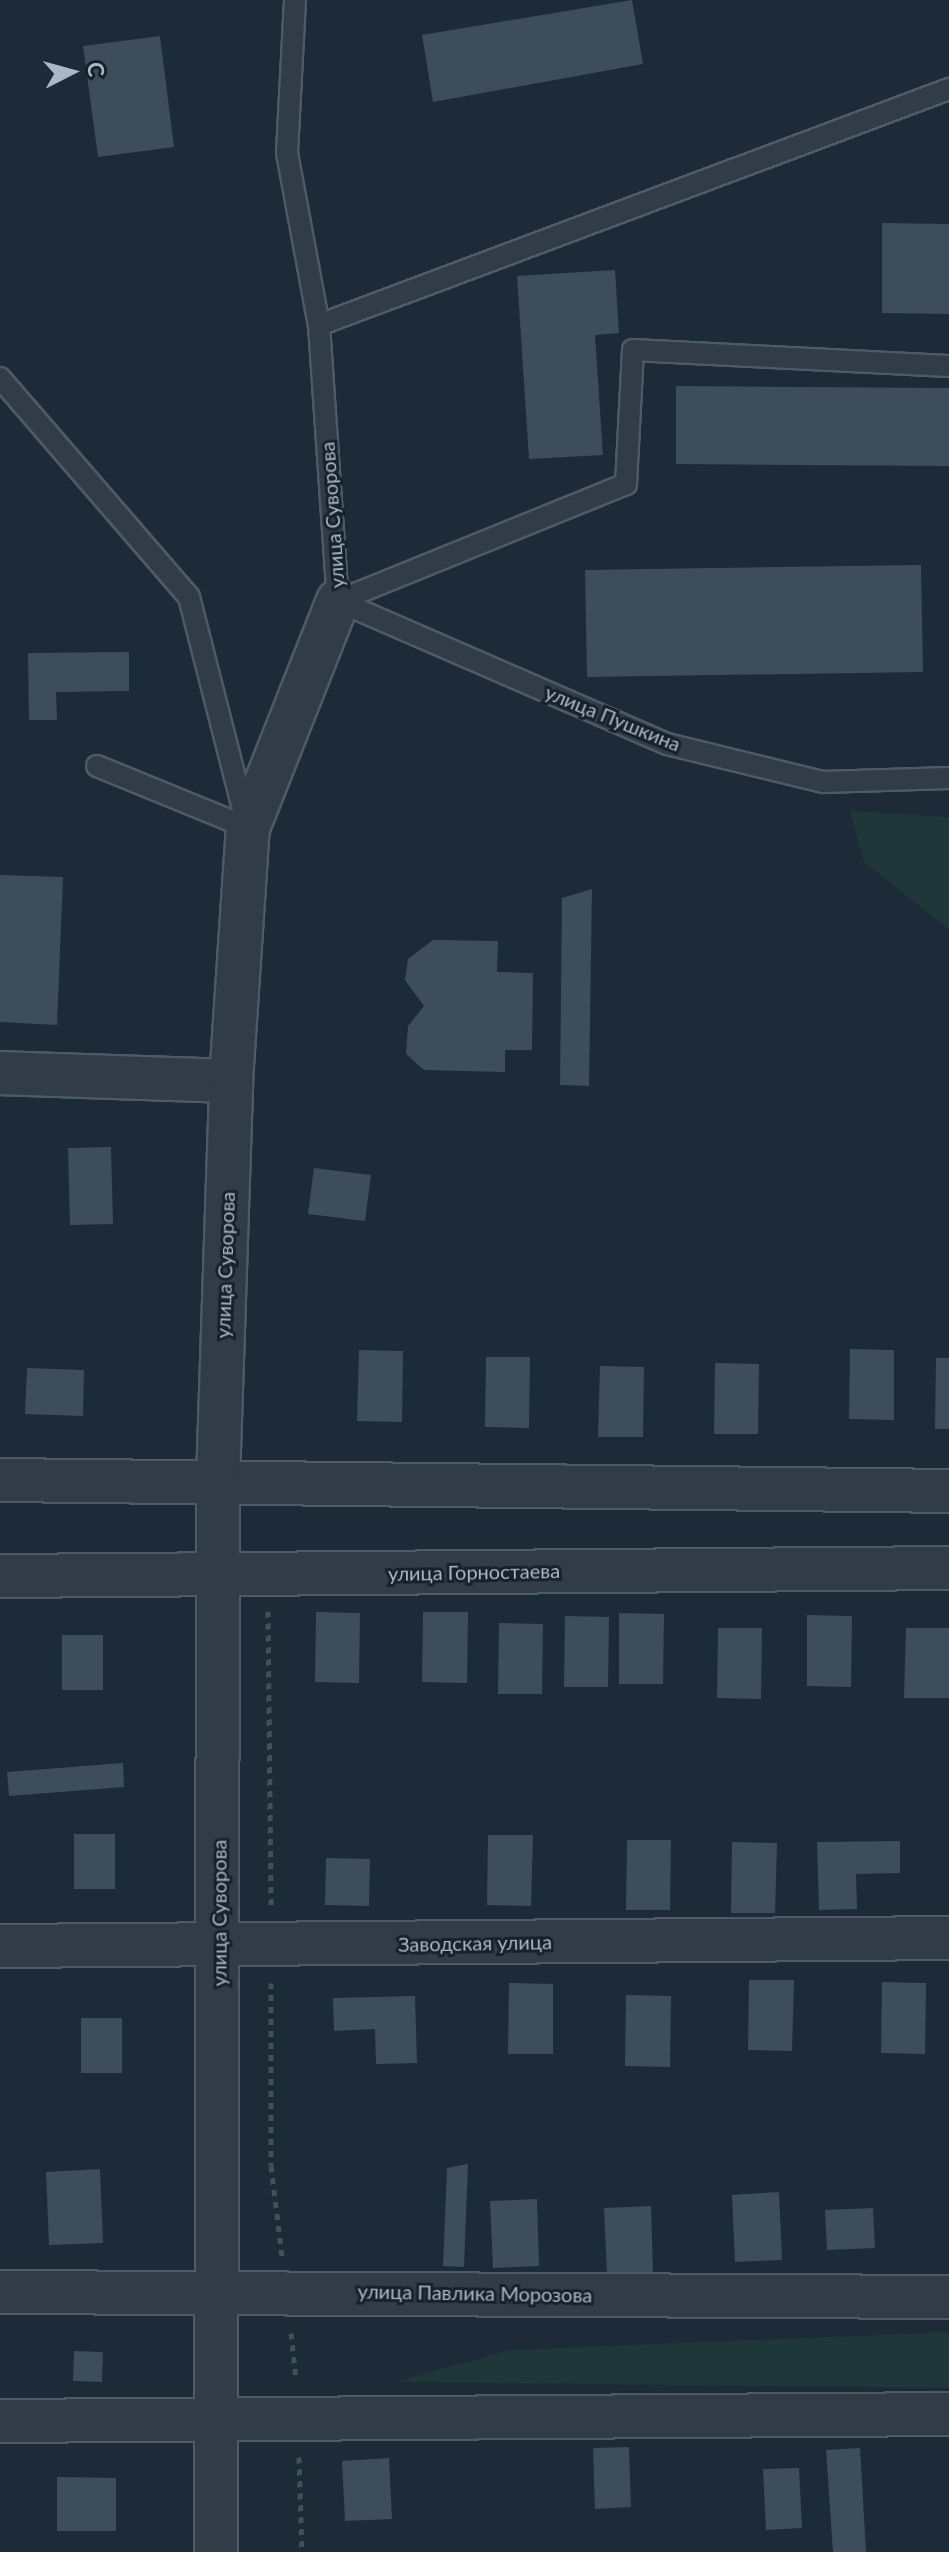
<!DOCTYPE html>
<meta charset="utf-8">
<style>
body{margin:0}
#map{position:relative;width:949px;height:2552px;overflow:hidden;background:#1d2a37;font-family:Lato,sans-serif}
div>[style]{position:absolute}
[style*='--x']{left:calc(var(--x)*1px);top:calc(var(--y)*1px);width:calc(var(--w)*1px);rotate:calc(var(--a)*1deg)}
.green>*{inset:0;background:#1f3738}
.building>*{inset:0;background:#3e4d5c}
.path>*{height:5px;margin-top:-2.5px;transform-origin:0;background:repeating-linear-gradient(90deg,#3d5455 0 6px,transparent 0 12px)}
.roads{filter:drop-shadow(2px 0 #4e5a65) drop-shadow(-2px 0 #4e5a65) drop-shadow(0 2px #4e5a65) drop-shadow(0 -2px #4e5a65)}
.service>*{height:20px;margin:-10px;padding:0 10px;transform-origin:10px;border-radius:10px;background:#313c47}
.minor>*{height:42px;margin:-21px;padding:0 21px;transform-origin:21px;border-radius:21px;background:#313c47}
span{translate:-50% -50%;white-space:nowrap;text-align:center;line-height:1.15;-webkit-text-stroke:6px #17212b;paint-order:stroke}
.street-label{font-size:20px;color:#aab7c5}
.north{position:absolute;left:32px;top:32px;width:80px;height:80px;-webkit-text-stroke:6px #17212b;paint-order:stroke;rotate:84deg;font-size:22px;font-weight:700;line-height:32px;text-align:center;color:#aab7c5}
.north::after{content:'';display:block;margin:auto;width:28px;height:36px;background:#aab7c5;clip-path:polygon(50% 0,100% 100%,50% 72%,0 100%)}
</style>
<div id="map">
<div class="green">
<div style="clip-path:polygon(850px 811px,949px 817px,949px 930px,864px 862px)"></div>
<div style="clip-path:polygon(949px 2332px,949px 2388px,395px 2382px,510px 2350px)"></div>
</div>
<div class="building">
<div style="clip-path:polygon(632px 0,643px 64px,433px 102px,422px 35px)"></div>
<div style="clip-path:polygon(160px 36px,174px 147px,98px 157px,83px 46px)"></div>
<div style="clip-path:polygon(882px 223px,949px 224px,949px 314px,882px 313px)"></div>
<div style="clip-path:polygon(615px 270px,619px 333px,595px 335px,603px 455px,529px 459px,517px 276px)"></div>
<div style="clip-path:polygon(676px 386px,949px 388px,949px 466px,676px 464px)"></div>
<div style="clip-path:polygon(921px 565px,923px 672px,587px 677px,585px 570px)"></div>
<div style="clip-path:polygon(129px 652px,129px 691px,56px 692px,57px 720px,29px 720px,28px 653px)"></div>
<div style="clip-path:polygon(0 875px,63px 877px,57px 1025px,0 1022px)"></div>
<div style="clip-path:polygon(592px 889px,589px 1086px,560px 1085px,562px 898px)"></div>
<div style="clip-path:polygon(433px 940px,498px 941px,497px 972px,533px 973px,532px 1050px,505px 1050px,505px 1072px,424px 1070px,406px 1054px,408px 1026px,424px 1006px,405px 980px,408px 959px)"></div>
<div style="clip-path:polygon(111px 1147px,113px 1224px,70px 1225px,68px 1148px)"></div>
<div style="clip-path:polygon(314px 1168px,371px 1175px,365px 1221px,308px 1214px)"></div>
<div style="clip-path:polygon(850px 1349px,894px 1350px,894px 1420px,849px 1419px)"></div>
<div style="clip-path:polygon(359px 1350px,403px 1351px,402px 1422px,357px 1421px)"></div>
<div style="clip-path:polygon(486px 1357px,530px 1357px,529px 1428px,485px 1427px)"></div>
<div style="clip-path:polygon(936px 1358px,949px 1358px,949px 1429px,935px 1429px)"></div>
<div style="clip-path:polygon(715px 1363px,759px 1364px,758px 1434px,714px 1434px)"></div>
<div style="clip-path:polygon(600px 1366px,644px 1367px,643px 1437px,598px 1437px)"></div>
<div style="clip-path:polygon(27px 1368px,84px 1370px,83px 1416px,25px 1414px)"></div>
<div style="clip-path:polygon(316px 1612px,360px 1613px,359px 1683px,315px 1682px)"></div>
<div style="clip-path:polygon(423px 1612px,468px 1612px,467px 1683px,422px 1682px)"></div>
<div style="clip-path:polygon(619px 1613px,664px 1614px,663px 1684px,619px 1684px)"></div>
<div style="clip-path:polygon(807px 1615px,852px 1616px,851px 1687px,807px 1686px)"></div>
<div style="clip-path:polygon(565px 1616px,609px 1617px,608px 1687px,564px 1687px)"></div>
<div style="clip-path:polygon(499px 1623px,543px 1624px,542px 1694px,498px 1694px)"></div>
<div style="clip-path:polygon(718px 1628px,762px 1628px,761px 1699px,717px 1698px)"></div>
<div style="clip-path:polygon(906px 1628px,949px 1628px,949px 1698px,904px 1698px)"></div>
<div style="clip-path:polygon(62px 1635px,103px 1635px,103px 1690px,62px 1690px)"></div>
<div style="clip-path:polygon(123px 1763px,124px 1787px,9px 1796px,7px 1772px)"></div>
<div style="clip-path:polygon(74px 1834px,115px 1834px,115px 1889px,74px 1889px)"></div>
<div style="clip-path:polygon(488px 1835px,533px 1835px,531px 1906px,487px 1905px)"></div>
<div style="clip-path:polygon(627px 1840px,671px 1840px,670px 1910px,626px 1910px)"></div>
<div style="clip-path:polygon(900px 1841px,900px 1873px,856px 1874px,857px 1909px,819px 1910px,817px 1842px)"></div>
<div style="clip-path:polygon(732px 1842px,777px 1843px,775px 1913px,731px 1913px)"></div>
<div style="clip-path:polygon(326px 1858px,370px 1859px,369px 1906px,325px 1905px)"></div>
<div style="clip-path:polygon(749px 1980px,794px 1980px,792px 2051px,748px 2050px)"></div>
<div style="clip-path:polygon(882px 1982px,926px 1983px,925px 2054px,881px 2053px)"></div>
<div style="clip-path:polygon(509px 1983px,553px 1984px,553px 2054px,508px 2054px)"></div>
<div style="clip-path:polygon(626px 1995px,671px 1996px,670px 2067px,625px 2066px)"></div>
<div style="clip-path:polygon(415px 1996px,417px 2063px,376px 2064px,375px 2029px,334px 2031px,333px 1998px)"></div>
<div style="clip-path:polygon(81px 2018px,122px 2018px,122px 2073px,81px 2073px)"></div>
<div style="clip-path:polygon(468px 2164px,464px 2267px,443px 2266px,447px 2168px)"></div>
<div style="clip-path:polygon(100px 2169px,103px 2243px,49px 2245px,46px 2172px)"></div>
<div style="clip-path:polygon(779px 2192px,782px 2260px,735px 2262px,732px 2195px)"></div>
<div style="clip-path:polygon(537px 2199px,539px 2266px,493px 2268px,490px 2201px)"></div>
<div style="clip-path:polygon(651px 2206px,653px 2274px,607px 2275px,604px 2208px)"></div>
<div style="clip-path:polygon(873px 2208px,875px 2248px,827px 2250px,825px 2210px)"></div>
<div style="clip-path:polygon(74px 2351px,103px 2352px,102px 2382px,73px 2381px)"></div>
<div style="clip-path:polygon(629px 2447px,631px 2507px,595px 2509px,593px 2448px)"></div>
<div style="clip-path:polygon(860px 2448px,866px 2552px,833px 2552px,826px 2450px)"></div>
<div style="clip-path:polygon(389px 2458px,392px 2519px,345px 2521px,342px 2461px)"></div>
<div style="clip-path:polygon(799px 2468px,802px 2528px,766px 2530px,763px 2469px)"></div>
<div style="clip-path:polygon(57px 2477px,116px 2478px,116px 2531px,57px 2531px)"></div>
</div>
<div class="path">
<div style="--x:268;--y:1611;--w:294;--a:89.4"></div>
<div style="--x:271;--y:1983;--w:183;--a:90"></div>
<div style="--x:271;--y:2166;--w:91;--a:83"></div>
<div style="--x:291;--y:2333;--w:46;--a:83.8"></div>
<div style="--x:299;--y:2457;--w:95;--a:88.2"></div>
</div>
<div class="roads">
<div class="service">
<div style="--x:295;--y:0;--w:153;--a:93"></div>
<div style="--x:287;--y:153;--w:175;--a:79.5"></div>
<div style="--x:319;--y:325;--w:277;--a:86.1"></div>
<div style="--x:319;--y:325;--w:673;--a:-20.54"></div>
<div style="--x:0;--y:378;--w:289;--a:49.2"></div>
<div style="--x:189;--y:597;--w:230;--a:75.7"></div>
<div style="--x:338;--y:601;--w:311;--a:-22.1"></div>
<div style="--x:626;--y:484;--w:134;--a:-87"></div>
<div style="--x:633;--y:350;--w:316;--a:2.9"></div>
<div style="--x:338;--y:601;--w:359;--a:23.5"></div>
<div style="--x:667;--y:744;--w:161;--a:13.7"></div>
<div style="--x:823;--y:782;--w:126;--a:-1.8"></div>
<div style="--x:97;--y:766;--w:163;--a:22.3"></div>
</div>
<div class="minor">
<div style="--x:0;--y:1073;--w:231;--a:2"></div>
<div style="--x:0;--y:1480;--w:949;--a:0.66"></div>
<div style="--x:0;--y:1576;--w:949;--a:-0.48"></div>
<div style="--x:0;--y:1946;--w:949;--a:-0.48"></div>
<div style="--x:0;--y:2292;--w:949;--a:0.3"></div>
<div style="--x:0;--y:2421;--w:949;--a:-0.42"></div>
<div style="--x:216;--y:2552;--w:1071;--a:-89.89"></div>
<div style="--x:218;--y:1481;--w:400;--a:-88.1"></div>
<div style="--x:231;--y:1081;--w:254;--a:-86.2"></div>
<div style="--x:248;--y:828;--w:244;--a:-68.4"></div>
</div>
</div>
<div class="street-label">
<span style="left:332px;top:515px;rotate:-94deg">улица Суворова</span>
<span style="left:613px;top:718px;rotate:22deg">улица Пушкина</span>
<span style="left:225px;top:1265px;rotate:-88deg">улица Суворова</span>
<span style="left:474px;top:1572px;rotate:-1deg">улица Горностаева</span>
<span style="left:219px;top:1913px;rotate:-90deg">улица Суворова</span>
<span style="left:475px;top:1943px;rotate:-1deg">Заводская улица</span>
<span style="left:475px;top:2293px;rotate:1deg">улица Павлика Морозова</span>
</div>
<div class="north">С</div>
</div>
